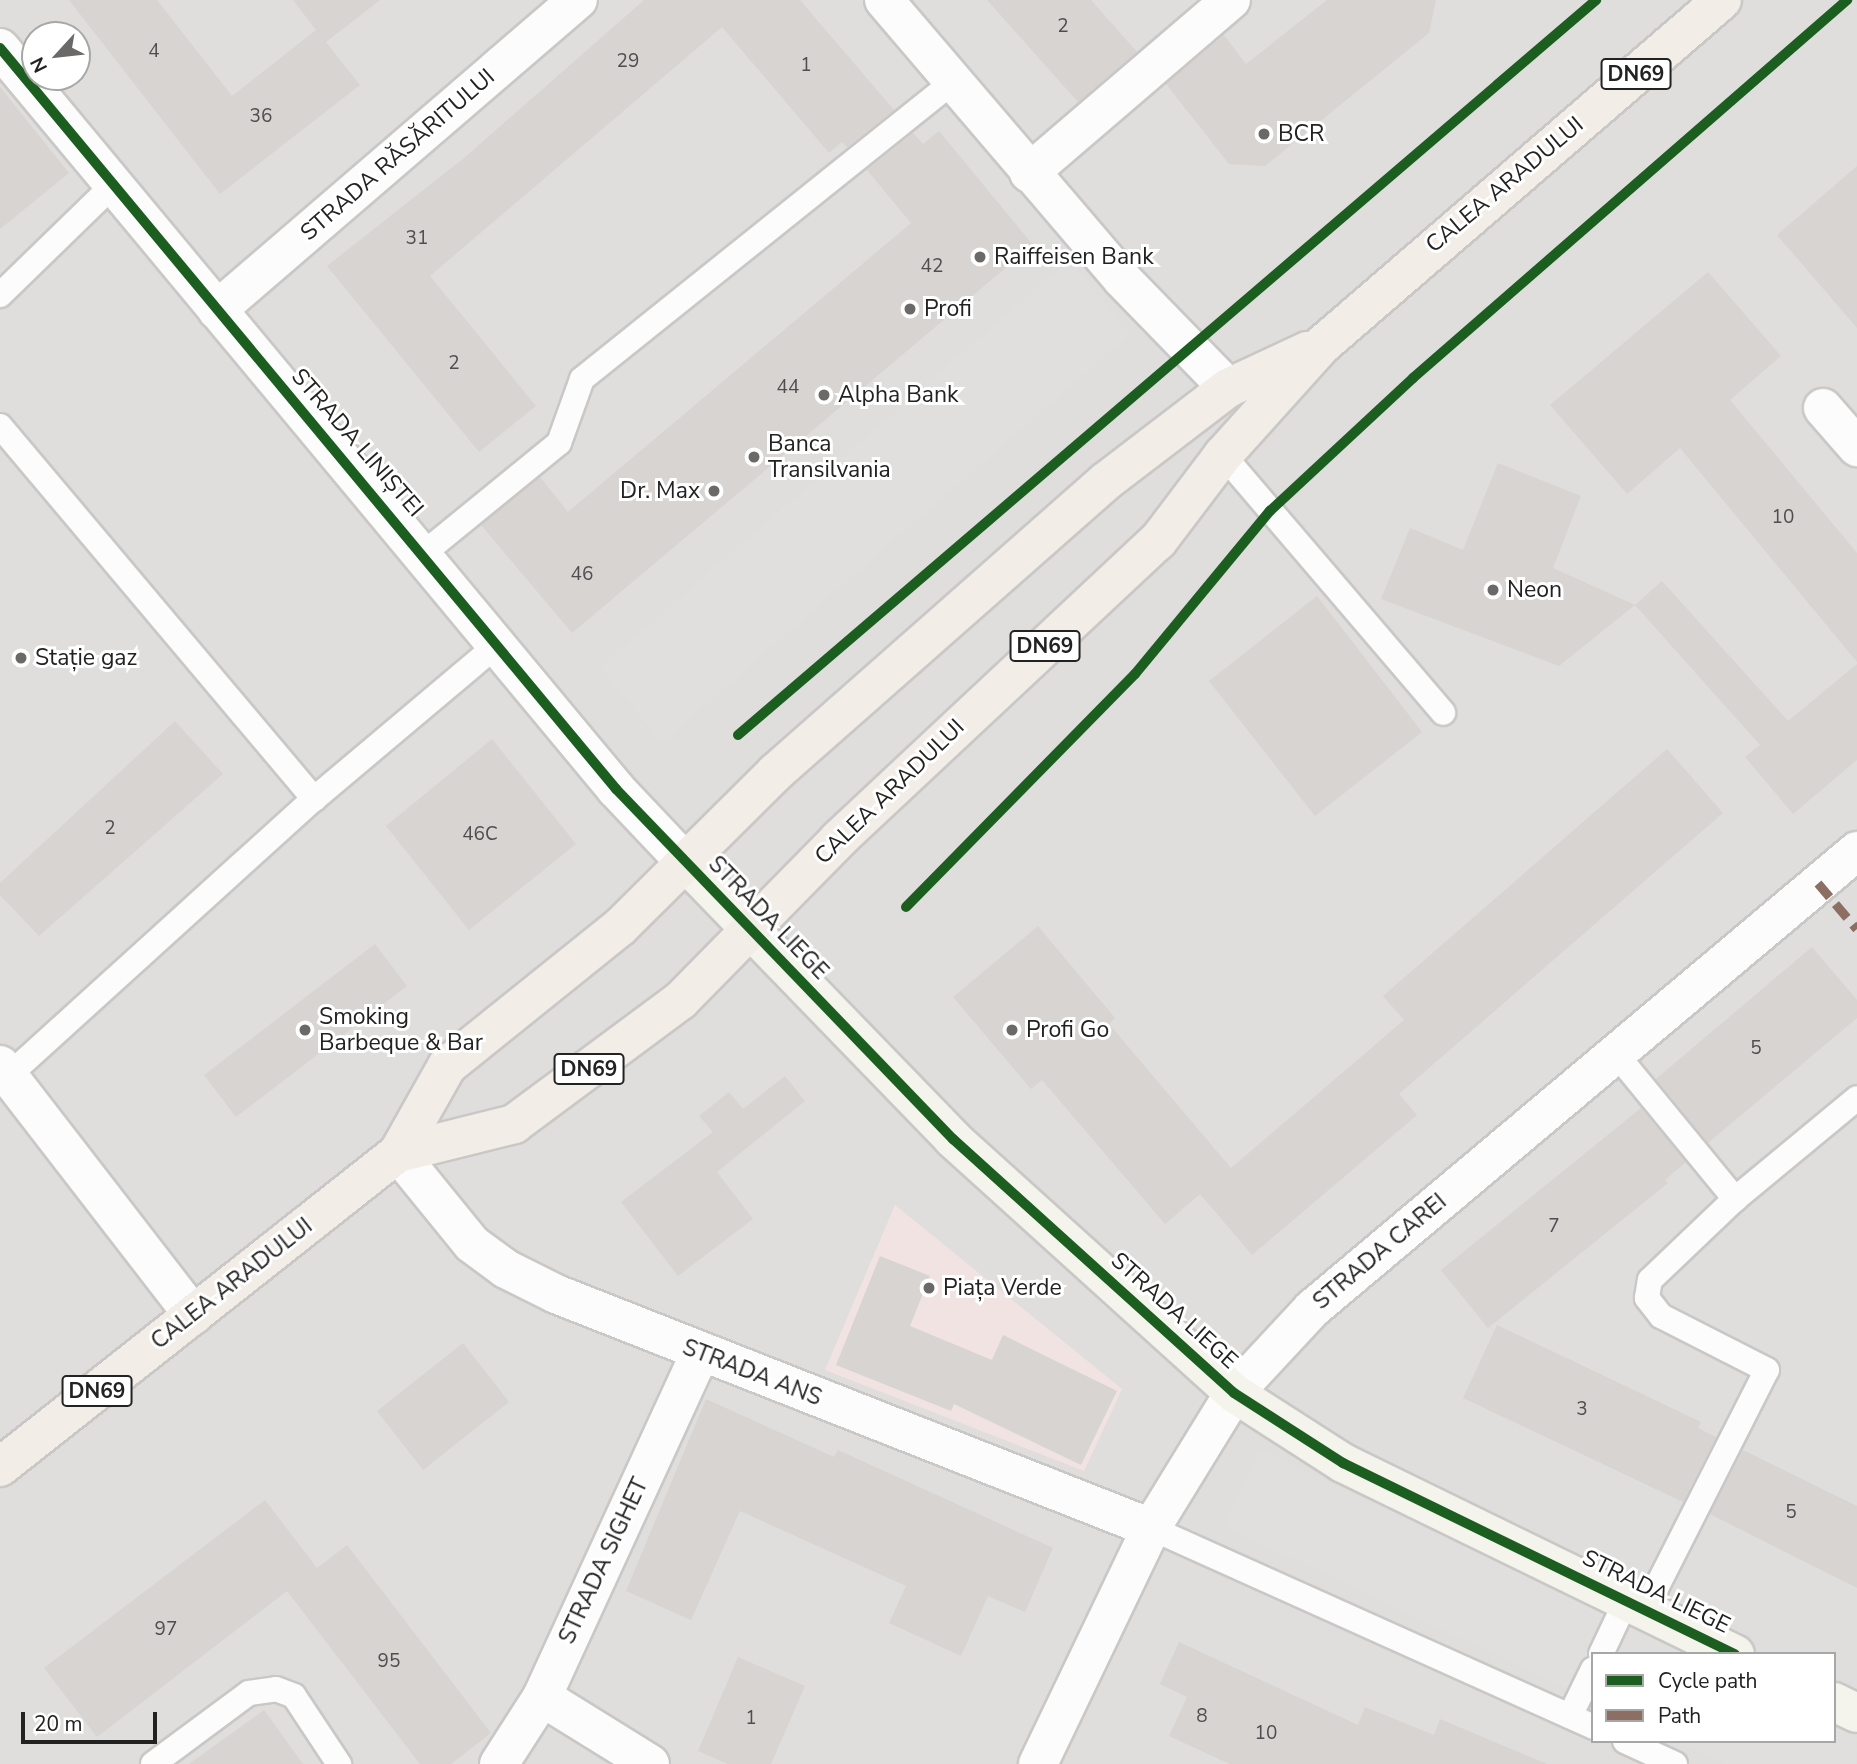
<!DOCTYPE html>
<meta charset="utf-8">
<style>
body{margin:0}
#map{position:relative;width:1857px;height:1764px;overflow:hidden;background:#f0eeeb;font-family:"Nunito Sans",sans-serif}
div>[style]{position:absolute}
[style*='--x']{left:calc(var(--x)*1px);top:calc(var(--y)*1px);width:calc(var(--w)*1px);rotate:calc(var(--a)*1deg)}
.residential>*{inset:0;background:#dfdedc}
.commercial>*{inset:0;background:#f1e3e1}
.parking>*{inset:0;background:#e0dfde}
.building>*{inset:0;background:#d7d4d2}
.roads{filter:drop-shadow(2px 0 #c9c8c7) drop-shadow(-2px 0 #c9c8c7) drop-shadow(0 2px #c9c8c7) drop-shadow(0 -2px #c9c8c7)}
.lane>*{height:24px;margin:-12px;padding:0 12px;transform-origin:12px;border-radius:12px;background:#fdfcfc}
.street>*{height:38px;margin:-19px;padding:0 19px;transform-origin:19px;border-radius:19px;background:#fdfcfc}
.secondary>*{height:38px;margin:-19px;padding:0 19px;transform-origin:19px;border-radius:19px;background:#f4f4ed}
.primary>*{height:38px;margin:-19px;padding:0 19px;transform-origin:19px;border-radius:19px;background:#f3ede7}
.quiet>*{height:9px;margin-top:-4.5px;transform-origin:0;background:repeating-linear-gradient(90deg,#8d6e63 0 18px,transparent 0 27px)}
.cycleway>*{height:10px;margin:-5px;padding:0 5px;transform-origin:5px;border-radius:5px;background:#1b5e20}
.dots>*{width:19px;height:19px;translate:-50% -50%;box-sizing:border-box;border:4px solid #fff;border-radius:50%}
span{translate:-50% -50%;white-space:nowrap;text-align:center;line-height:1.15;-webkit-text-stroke:6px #fff;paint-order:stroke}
.number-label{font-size:19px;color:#4f4e4e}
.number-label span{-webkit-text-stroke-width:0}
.shield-label span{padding:2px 5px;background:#fff;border:2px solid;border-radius:5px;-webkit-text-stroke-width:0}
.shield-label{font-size:21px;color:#222;font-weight:700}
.poi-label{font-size:23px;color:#222}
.left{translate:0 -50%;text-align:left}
.right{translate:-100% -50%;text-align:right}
.street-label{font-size:23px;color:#222}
.legend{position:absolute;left:1591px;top:1652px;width:245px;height:91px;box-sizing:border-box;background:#fff;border:2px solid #a7a7a7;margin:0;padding:9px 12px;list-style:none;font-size:21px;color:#222}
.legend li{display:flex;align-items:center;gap:14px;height:35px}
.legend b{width:35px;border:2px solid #a7a7a7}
.north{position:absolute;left:21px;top:21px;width:70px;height:70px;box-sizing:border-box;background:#fff;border:2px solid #a7a7a7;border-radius:50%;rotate:243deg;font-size:19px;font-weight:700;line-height:28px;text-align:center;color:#222}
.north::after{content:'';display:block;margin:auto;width:24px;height:32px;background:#6a6968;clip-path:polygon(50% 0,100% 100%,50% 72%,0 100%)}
.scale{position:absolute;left:21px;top:1712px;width:136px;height:32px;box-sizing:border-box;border:4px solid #222;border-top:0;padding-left:9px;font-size:21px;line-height:24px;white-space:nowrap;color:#222;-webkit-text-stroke:5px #fff;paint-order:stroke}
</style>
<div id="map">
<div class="residential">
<div style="clip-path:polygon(evenodd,0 0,1857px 0,1857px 1764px,0 1764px,0 0,35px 35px,77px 35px,77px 77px,35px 77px,35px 35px,0 0,1593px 1654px,1834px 1654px,1834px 1741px,1593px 1741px,1593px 1654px)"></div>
</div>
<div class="commercial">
<div style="clip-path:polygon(895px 1205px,1122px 1389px,1084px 1471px,825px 1370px)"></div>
</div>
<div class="parking">
<div style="clip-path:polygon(1069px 260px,1130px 334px,662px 743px,600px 667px)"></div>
<div style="clip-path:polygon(1260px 1449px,1689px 1654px,1593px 1654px,1593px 1701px,1225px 1526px)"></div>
<div style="clip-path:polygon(1834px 1723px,1857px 1734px,1856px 1764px,1724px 1764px,1676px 1741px,1834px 1741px)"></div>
</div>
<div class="building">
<div style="clip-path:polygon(69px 0,157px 0,232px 96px,316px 30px,293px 0,380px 0,326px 42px,360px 85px,220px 194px)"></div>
<div style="clip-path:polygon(644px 0,800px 0,894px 110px,847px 147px,842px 142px,829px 153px,722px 27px,430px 276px,536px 406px,479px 452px,327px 266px,464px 158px)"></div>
<div style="clip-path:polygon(987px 0,1091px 0,1137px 52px,1078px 102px)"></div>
<div style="clip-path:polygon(1327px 0,1436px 0,1429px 33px,1265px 166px,1229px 164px,1166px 84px,1224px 35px,1246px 64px)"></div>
<div style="clip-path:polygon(0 87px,69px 173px,0 229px)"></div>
<div style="clip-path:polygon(939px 131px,1033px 245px,572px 633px,481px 525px,540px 477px,568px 512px,911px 223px,867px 170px,913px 133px,923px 144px)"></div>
<div style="clip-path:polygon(1857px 166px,1857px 328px,1777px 235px)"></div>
<div style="clip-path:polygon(1708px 272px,1781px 356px,1730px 400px,1857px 553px,1857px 662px,1680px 448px,1627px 494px,1550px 405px)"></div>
<div style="clip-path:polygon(1498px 463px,1581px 496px,1553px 568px,1635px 605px,1559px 666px,1381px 599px,1410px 528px,1463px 550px)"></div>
<div style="clip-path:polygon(1662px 581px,1788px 721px,1857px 664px,1857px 760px,1793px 814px,1745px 757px,1760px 745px,1635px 605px)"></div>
<div style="clip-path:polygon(1317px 596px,1422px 732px,1315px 816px,1209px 681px)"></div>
<div style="clip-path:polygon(175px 721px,223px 774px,39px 936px,0 895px,0 883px)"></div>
<div style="clip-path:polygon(492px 739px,576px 844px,469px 930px,386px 826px)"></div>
<div style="clip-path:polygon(1667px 749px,1723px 813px,1399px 1094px,1417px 1115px,1252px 1255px,1200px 1194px,1165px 1224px,1042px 1080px,1031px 1089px,953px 997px,1038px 926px,1115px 1018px,1109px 1024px,1231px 1168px,1404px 1020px,1383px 996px)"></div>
<div style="clip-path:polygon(375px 944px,407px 986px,236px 1117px,204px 1075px)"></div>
<div style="clip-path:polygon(1812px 947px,1857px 1000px,1857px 1018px,1708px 1143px,1656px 1079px)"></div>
<div style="clip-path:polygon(785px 1076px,805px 1101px,717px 1172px,753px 1219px,678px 1276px,621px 1202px,713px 1132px,699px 1116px,729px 1092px,743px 1109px)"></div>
<div style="clip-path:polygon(1641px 1108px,1686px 1162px,1665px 1180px,1668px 1183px,1488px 1328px,1441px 1270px)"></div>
<div style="clip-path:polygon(880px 1256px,930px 1276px,910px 1326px,992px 1360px,1003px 1335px,1117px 1391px,1081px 1465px,954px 1404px,951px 1411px,836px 1365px)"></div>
<div style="clip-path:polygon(1497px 1325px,1701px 1422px,1698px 1428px,1716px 1437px,1683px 1502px,1463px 1398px)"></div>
<div style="clip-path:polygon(463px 1343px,509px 1402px,423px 1470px,377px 1411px)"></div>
<div style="clip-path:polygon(706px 1399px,834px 1457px,838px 1450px,1053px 1548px,1025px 1612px,988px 1596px,961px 1656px,889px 1623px,906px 1586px,740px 1511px,691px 1620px,626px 1591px)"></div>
<div style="clip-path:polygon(1743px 1450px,1857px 1506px,1857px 1588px,1710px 1514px)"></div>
<div style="clip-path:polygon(265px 1500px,317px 1568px,347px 1545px,491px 1733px,451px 1764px,420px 1764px,287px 1591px,97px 1737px,44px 1668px)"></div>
<div style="clip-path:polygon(1179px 1642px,1358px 1725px,1365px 1707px,1434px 1735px,1440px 1719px,1547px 1764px,1230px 1764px,1169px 1736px,1187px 1697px,1160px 1684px)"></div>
<div style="clip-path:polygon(738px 1657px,805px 1686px,771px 1764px,728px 1764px,698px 1751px)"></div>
<div style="clip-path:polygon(264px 1710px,303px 1764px,189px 1764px)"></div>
</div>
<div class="roads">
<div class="lane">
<div style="--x:0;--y:295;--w:156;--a:-44.2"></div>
<div style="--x:0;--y:426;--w:488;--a:49.9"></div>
<div style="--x:1223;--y:455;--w:339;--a:49.5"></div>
<div style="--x:424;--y:553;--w:174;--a:-39.2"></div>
<div style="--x:559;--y:443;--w:68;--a:-70.2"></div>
<div style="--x:582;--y:379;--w:477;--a:-38.7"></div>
<div style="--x:1616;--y:1054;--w:188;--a:50.6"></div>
<div style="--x:8;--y:1076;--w:413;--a:-42.2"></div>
<div style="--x:314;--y:799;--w:241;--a:-40.1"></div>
<div style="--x:1151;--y:1528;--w:485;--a:24.2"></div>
<div style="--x:1645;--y:1610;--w:269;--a:-63.1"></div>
<div style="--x:1767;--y:1370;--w:119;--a:-153"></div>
<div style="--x:1661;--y:1316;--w:23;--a:-128"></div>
<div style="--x:1647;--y:1298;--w:18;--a:-81"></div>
<div style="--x:1650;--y:1280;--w:117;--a:-43.6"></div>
<div style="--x:1735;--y:1199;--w:158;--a:-39.6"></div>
<div style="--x:1601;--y:1654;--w:59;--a:-64.7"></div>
<div style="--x:1570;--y:1716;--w:52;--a:-63.9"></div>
<div style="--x:1625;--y:1741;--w:55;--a:24.7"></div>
<div style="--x:153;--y:1764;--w:119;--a:-36.5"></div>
<div style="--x:249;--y:1693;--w:27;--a:-8"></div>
<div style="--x:276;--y:1689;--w:19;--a:21"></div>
<div style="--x:294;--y:1696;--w:82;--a:56.5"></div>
</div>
<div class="street">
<div style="--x:884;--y:0;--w:367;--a:49.5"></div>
<div style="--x:1122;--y:279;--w:152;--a:45.8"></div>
<div style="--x:0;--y:48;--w:964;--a:50.26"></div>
<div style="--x:616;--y:789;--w:100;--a:46.6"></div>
<div style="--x:1029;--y:173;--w:266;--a:-40.6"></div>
<div style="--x:217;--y:310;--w:476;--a:-40.7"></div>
<div style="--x:1823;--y:408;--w:52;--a:48.9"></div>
<div style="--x:0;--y:1065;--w:316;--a:52.3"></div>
<div style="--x:398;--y:1153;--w:117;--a:50.9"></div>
<div style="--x:472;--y:1244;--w:42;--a:36.3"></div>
<div style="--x:506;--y:1269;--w:56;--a:26.6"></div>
<div style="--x:556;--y:1294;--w:639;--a:21.47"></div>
<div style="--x:542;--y:1697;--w:127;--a:31.8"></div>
<div style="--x:499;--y:1764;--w:80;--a:-57.3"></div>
<div style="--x:542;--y:1697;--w:379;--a:-65.3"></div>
<div style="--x:1038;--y:1764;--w:262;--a:-64.4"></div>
<div style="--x:1151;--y:1528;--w:158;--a:-58.4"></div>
<div style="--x:1234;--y:1393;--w:115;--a:-47.1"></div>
<div style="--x:1312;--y:1309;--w:712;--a:-40.04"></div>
</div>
<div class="secondary">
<div style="--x:685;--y:862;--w:385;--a:45.9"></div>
<div style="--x:953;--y:1139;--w:379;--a:42.1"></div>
<div style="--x:1234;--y:1393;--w:130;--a:32.7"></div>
<div style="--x:1343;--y:1463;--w:436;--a:26"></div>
<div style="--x:1834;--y:1702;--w:25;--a:26"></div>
</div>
<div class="primary">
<div style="--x:398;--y:1153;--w:120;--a:-14"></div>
<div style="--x:514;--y:1124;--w:208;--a:-36.6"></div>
<div style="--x:681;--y:1000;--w:226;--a:-45.5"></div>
<div style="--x:839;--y:839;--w:437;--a:-43.1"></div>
<div style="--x:1158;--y:541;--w:108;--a:-52.9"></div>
<div style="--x:1223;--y:455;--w:148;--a:-48"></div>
<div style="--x:1322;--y:345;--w:528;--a:-40.78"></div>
<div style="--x:0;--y:1467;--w:507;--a:-38.27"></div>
<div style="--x:398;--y:1153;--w:100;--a:-60.6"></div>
<div style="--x:447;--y:1066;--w:222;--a:-38.8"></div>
<div style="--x:620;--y:927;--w:218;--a:-44.8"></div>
<div style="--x:775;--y:773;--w:440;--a:-41.4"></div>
<div style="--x:1105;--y:482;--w:155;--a:-37.4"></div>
<div style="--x:1228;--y:388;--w:87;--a:-25.1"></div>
</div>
</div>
<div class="quiet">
<div style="--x:1818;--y:883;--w:60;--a:49.7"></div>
</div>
<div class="cycleway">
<div style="--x:0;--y:48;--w:964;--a:50.26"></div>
<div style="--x:616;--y:789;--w:486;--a:46.1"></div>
<div style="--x:953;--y:1139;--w:379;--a:42.1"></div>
<div style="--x:1234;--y:1393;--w:130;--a:32.7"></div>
<div style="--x:1343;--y:1463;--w:436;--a:26"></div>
<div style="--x:738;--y:735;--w:1130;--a:-40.58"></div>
<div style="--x:906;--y:907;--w:327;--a:-45.5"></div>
<div style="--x:1135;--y:674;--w:212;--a:-50.4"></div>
<div style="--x:1270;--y:511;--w:195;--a:-42.9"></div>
<div style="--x:1413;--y:378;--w:576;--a:-41.05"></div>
</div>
<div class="dots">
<div style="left:1264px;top:134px;background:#6a6968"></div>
<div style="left:980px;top:257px;background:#6a6968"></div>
<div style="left:910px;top:309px;background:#6a6968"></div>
<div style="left:824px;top:395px;background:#6a6968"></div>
<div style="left:754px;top:457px;background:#6a6968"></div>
<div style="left:714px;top:491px;background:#6a6968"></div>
<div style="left:1493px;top:590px;background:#6a6968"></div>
<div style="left:21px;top:658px;background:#6a6968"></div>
<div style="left:305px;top:1030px;background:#6a6968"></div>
<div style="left:1012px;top:1030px;background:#6a6968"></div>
<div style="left:929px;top:1288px;background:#6a6968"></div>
</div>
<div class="number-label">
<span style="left:1063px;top:27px">2</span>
<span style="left:154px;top:52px">4</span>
<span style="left:628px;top:62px">29</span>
<span style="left:806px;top:66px">1</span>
<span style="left:261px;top:117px">36</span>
<span style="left:417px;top:239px">31</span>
<span style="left:932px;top:267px">42</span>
<span style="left:454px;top:364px">2</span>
<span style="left:788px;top:388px">44</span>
<span style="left:1783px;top:518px">10</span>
<span style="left:582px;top:575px">46</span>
<span style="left:110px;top:829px">2</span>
<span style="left:480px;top:835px">46C</span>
<span style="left:1756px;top:1049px">5</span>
<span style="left:1554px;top:1227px">7</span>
<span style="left:1582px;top:1410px">3</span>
<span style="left:1791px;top:1513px">5</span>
<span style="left:166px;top:1630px">97</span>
<span style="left:389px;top:1662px">95</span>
<span style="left:1202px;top:1717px">8</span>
<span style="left:751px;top:1719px">1</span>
<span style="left:1266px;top:1734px">10</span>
</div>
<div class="shield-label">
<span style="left:1636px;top:74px">DN69</span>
<span style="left:1045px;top:646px">DN69</span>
<span style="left:589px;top:1069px">DN69</span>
<span style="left:97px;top:1391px">DN69</span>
</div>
<div class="poi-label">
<span class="left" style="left:1278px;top:134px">BCR</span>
<span class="left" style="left:994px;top:257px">Raiffeisen Bank</span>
<span class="left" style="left:924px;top:309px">Profi</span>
<span class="left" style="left:838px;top:395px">Alpha Bank</span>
<span class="left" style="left:768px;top:457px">Banca<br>Transilvania</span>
<span class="right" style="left:700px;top:491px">Dr. Max</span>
<span class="left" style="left:1507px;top:590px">Neon</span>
<span class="left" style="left:35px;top:658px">Stație gaz</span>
<span class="left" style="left:319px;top:1030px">Smoking<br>Barbeque &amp; Bar</span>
<span class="left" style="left:1026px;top:1030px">Profi Go</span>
<span class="left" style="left:943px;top:1288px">Piața Verde</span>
</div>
<div class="street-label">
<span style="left:398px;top:155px;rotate:-41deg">STRADA RĂSĂRITULUI</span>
<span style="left:1505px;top:185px;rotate:-40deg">CALEA ARADULUI</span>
<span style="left:357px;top:443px;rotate:49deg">STRADA LINIȘTEI</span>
<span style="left:890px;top:792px;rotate:-44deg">CALEA ARADULUI</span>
<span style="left:768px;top:918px;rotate:46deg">STRADA LIEGE</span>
<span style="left:1380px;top:1252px;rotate:-40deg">STRADA CAREI</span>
<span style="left:232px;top:1284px;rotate:-38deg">CALEA ARADULUI</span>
<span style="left:1174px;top:1311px;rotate:42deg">STRADA LIEGE</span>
<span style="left:752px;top:1373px;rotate:21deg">STRADA ANS</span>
<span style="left:604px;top:1561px;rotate:-65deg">STRADA SIGHET</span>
<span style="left:1656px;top:1592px;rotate:26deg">STRADA LIEGE</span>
</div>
<ul class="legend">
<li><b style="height:9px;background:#1b5e20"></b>Cycle path</li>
<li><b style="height:9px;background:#8d6e63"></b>Path</li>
</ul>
<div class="north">N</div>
<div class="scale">20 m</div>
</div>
